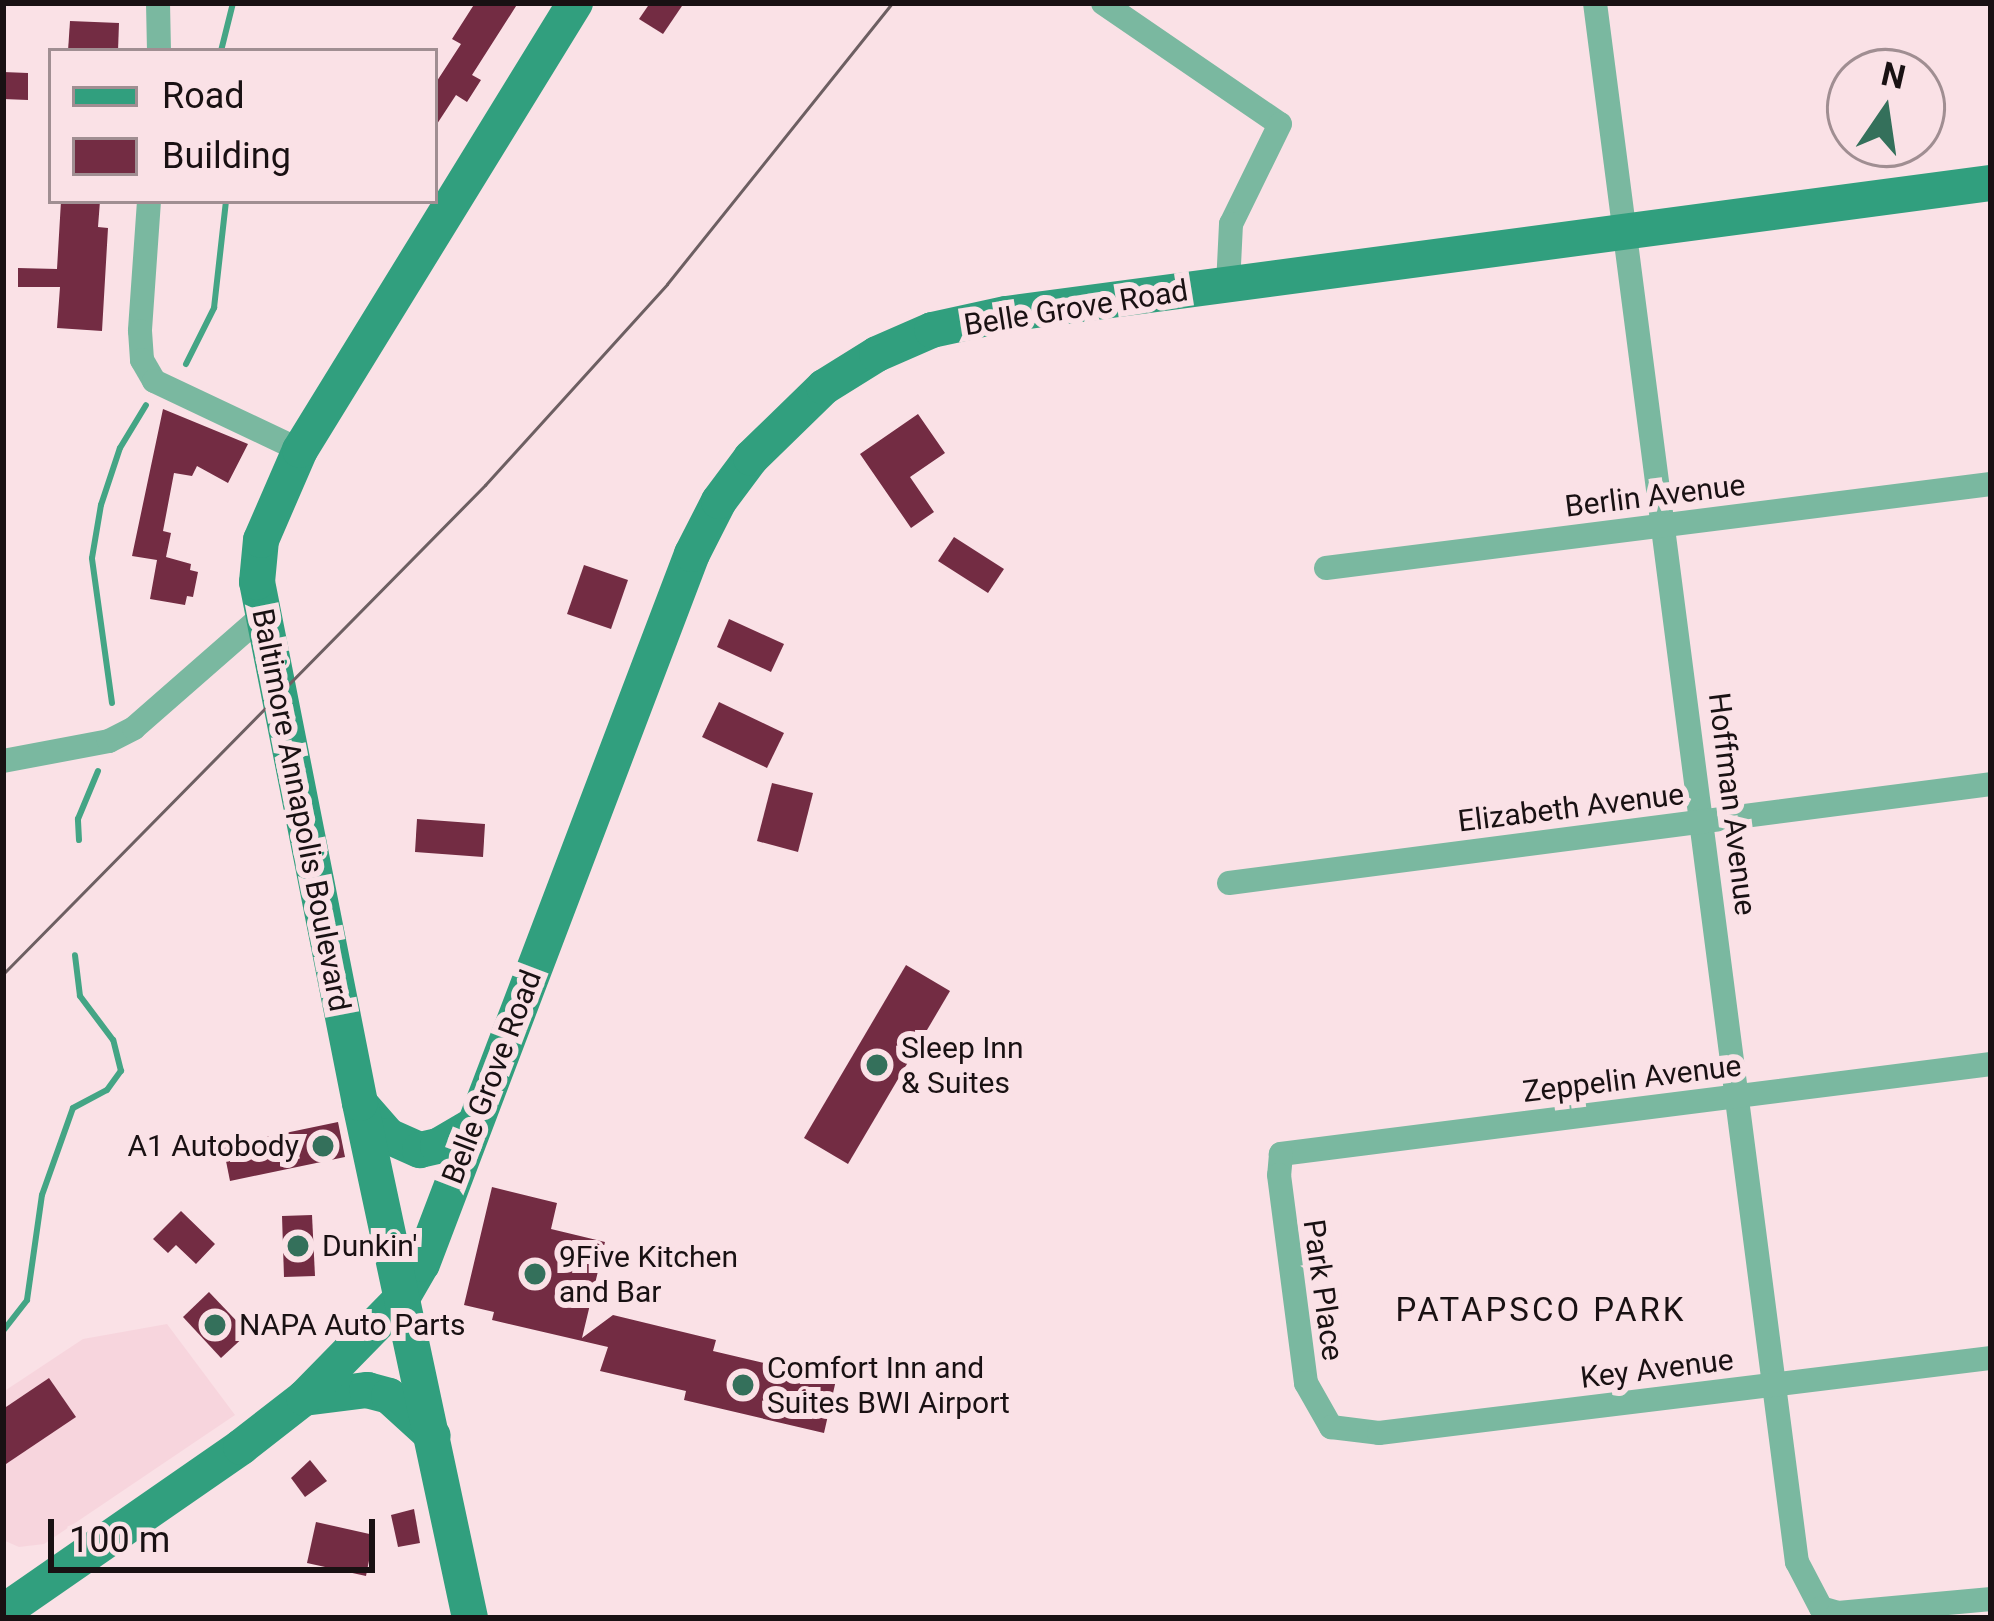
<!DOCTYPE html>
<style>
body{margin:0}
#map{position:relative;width:1994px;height:1621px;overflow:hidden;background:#fae1e6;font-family:Roboto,sans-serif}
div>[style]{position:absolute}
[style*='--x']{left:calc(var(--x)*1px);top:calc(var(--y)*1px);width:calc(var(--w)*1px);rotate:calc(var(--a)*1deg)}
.built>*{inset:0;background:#f7d5dd}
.stream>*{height:6px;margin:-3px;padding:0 3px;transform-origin:3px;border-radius:3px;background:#44a585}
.building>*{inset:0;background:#732c43}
.minor>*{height:24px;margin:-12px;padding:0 12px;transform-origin:12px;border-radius:12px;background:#7ab8a0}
.secondary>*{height:36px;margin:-18px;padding:0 18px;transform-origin:18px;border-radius:18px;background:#319f7e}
.tram>*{height:3px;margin:-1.5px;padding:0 1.5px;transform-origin:1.5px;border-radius:1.5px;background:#6d5f62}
.dots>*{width:33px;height:33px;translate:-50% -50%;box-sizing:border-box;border:6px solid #fae1e6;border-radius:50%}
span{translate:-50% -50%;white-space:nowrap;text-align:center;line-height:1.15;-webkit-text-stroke:12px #fae1e6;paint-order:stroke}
.street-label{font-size:30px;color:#191113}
.poi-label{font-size:30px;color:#191113}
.left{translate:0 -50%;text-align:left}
.right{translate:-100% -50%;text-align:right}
.neighbourhood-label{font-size:33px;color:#191113;letter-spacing:3px}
.frame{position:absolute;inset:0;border:6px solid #191113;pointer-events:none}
.legend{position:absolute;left:48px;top:48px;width:390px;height:156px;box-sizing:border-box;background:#fae1e6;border:3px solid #a08e92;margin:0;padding:15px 21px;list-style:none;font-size:36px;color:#191113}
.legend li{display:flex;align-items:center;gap:24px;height:60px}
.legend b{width:60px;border:3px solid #a08e92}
.north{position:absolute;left:1826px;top:48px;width:120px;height:120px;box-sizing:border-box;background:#fae1e6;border:3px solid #a08e92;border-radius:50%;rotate:13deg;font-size:33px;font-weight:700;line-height:48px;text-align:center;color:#191113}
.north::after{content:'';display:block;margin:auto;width:42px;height:54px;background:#34705b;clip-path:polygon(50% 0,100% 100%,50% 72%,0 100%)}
.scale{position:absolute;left:48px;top:1519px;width:327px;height:54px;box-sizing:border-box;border:6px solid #191113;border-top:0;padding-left:15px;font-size:36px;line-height:42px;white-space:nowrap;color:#191113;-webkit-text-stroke:9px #fae1e6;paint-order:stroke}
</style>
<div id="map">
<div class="built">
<div style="clip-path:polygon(167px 1324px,235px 1415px,44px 1544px,19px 1547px,3px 1540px,3px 1392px,83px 1339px)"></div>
</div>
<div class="stream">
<div style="--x:221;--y:51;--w:49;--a:-76"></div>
<div style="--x:186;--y:364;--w:63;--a:-63.4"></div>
<div style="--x:214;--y:308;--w:108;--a:-83.6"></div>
<div style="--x:112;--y:703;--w:146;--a:-97.9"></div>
<div style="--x:92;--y:558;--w:54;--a:-80.4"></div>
<div style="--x:101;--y:505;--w:60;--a:-71.6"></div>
<div style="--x:120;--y:448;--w:50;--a:-58.8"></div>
<div style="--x:79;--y:840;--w:21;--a:-93"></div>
<div style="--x:78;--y:819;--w:52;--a:-67.4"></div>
<div style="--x:3;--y:1331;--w:39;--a:-52"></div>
<div style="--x:27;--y:1300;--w:106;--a:-81.9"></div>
<div style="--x:42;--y:1195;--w:92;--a:-70.4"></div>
<div style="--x:73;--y:1108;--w:38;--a:-28"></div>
<div style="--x:107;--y:1090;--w:24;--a:-54"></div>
<div style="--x:121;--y:1071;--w:32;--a:-104"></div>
<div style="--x:113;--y:1040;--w:55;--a:-126.9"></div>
<div style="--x:80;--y:996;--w:41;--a:-97"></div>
</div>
<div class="building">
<div style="clip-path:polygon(475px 3px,518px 3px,472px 75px,481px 80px,467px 102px,456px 95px,435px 127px,435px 84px,461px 44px,452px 39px)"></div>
<div style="clip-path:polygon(650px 3px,684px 3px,663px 34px,639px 19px)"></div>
<div style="clip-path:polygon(70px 21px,119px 23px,118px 51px,68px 51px)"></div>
<div style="clip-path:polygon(3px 72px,28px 73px,28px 100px,3px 99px)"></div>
<div style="clip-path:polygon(61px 201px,100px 201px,98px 227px,108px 228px,102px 331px,57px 328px,60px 287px,18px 287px,18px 268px,57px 269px)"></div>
<div style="clip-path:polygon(163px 409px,248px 444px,228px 483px,197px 466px,192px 476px,174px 473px,163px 531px,171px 533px,166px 557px,191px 564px,190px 570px,198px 572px,193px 597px,187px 596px,185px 605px,150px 599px,157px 560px,132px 556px)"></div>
<div style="clip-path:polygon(918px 414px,945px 453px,910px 477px,934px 512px,911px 528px,860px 454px)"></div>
<div style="clip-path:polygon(954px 537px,1004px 569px,988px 593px,938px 561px)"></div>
<div style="clip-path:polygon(584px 565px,628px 580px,611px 629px,567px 614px)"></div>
<div style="clip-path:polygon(729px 619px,784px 644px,771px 672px,717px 647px)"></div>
<div style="clip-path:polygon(719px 702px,784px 733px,767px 768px,702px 737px)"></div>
<div style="clip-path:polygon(772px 783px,813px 793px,798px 852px,757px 841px)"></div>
<div style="clip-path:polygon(417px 819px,485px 824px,483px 857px,415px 852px)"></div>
<div style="clip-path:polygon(906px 965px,950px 991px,848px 1164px,804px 1138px)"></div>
<div style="clip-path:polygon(338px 1122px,345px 1157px,230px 1181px,223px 1146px)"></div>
<div style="clip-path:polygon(492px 1187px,557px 1203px,551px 1229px,605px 1242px,582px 1338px,613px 1315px,716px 1340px,713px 1351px,836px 1380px,824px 1433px,684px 1400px,686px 1391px,600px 1371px,608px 1347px,492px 1320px,494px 1312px,464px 1305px)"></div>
<div style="clip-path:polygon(181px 1211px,215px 1244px,196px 1264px,176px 1245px,168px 1253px,153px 1239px)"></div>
<div style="clip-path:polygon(312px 1215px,315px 1276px,284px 1277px,282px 1216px)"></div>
<div style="clip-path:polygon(209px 1292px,248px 1333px,221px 1358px,183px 1317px)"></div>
<div style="clip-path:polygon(49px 1378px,76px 1417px,3px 1466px,3px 1409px)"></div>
<div style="clip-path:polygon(310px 1460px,327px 1481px,305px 1497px,291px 1478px)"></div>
<div style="clip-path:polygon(414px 1509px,420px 1543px,398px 1547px,391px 1515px)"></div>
<div style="clip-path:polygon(316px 1522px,374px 1535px,366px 1576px,307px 1563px)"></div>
</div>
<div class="minor">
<div style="--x:158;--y:3;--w:48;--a:88.8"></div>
<div style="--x:1103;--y:3;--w:214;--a:34.4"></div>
<div style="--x:1280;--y:124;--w:111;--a:116.1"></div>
<div style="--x:1231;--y:224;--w:61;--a:92.8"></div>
<div style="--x:1595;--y:3;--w:1572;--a:82.62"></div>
<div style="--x:1797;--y:1562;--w:52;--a:62.4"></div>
<div style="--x:1821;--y:1608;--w:18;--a:16"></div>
<div style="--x:1838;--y:1613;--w:154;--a:-5.2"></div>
<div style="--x:149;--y:201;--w:130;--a:94"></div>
<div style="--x:140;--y:331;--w:29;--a:86"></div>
<div style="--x:142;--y:360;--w:24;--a:60"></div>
<div style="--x:154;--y:381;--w:161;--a:25.3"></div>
<div style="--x:1326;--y:568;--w:670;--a:-7.2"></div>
<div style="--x:3;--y:761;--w:108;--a:-10.7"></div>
<div style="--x:109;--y:741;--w:28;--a:-27"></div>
<div style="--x:134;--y:728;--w:169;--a:-41.2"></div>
<div style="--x:1229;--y:883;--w:768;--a:-7.4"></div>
<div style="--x:1991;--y:1064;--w:716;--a:172.78"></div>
<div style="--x:1281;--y:1154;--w:21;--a:95"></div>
<div style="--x:1279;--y:1175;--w:210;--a:82.6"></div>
<div style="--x:1306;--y:1383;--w:51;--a:60.4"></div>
<div style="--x:1331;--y:1427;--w:48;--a:7.1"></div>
<div style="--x:1379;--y:1433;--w:617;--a:-6.99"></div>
</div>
<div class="secondary">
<div style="--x:363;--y:1107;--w:38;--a:49"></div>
<div style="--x:388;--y:1136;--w:35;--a:24"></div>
<div style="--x:420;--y:1150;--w:18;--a:-13"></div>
<div style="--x:438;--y:1146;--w:42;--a:-30.3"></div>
<div style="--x:304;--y:1398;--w:64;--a:-7.2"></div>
<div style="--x:367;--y:1390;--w:23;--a:15"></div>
<div style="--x:389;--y:1396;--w:59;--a:42.3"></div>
<div style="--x:3;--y:1612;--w:290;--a:-34.7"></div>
<div style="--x:241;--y:1447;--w:80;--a:-37.9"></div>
<div style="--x:304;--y:1398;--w:140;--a:-45.6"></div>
<div style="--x:402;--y:1298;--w:39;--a:-60"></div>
<div style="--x:422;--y:1264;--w:760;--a:-69.18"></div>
<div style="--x:692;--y:554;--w:59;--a:-63"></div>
<div style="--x:719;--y:501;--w:54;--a:-53.3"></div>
<div style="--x:751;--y:458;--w:102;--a:-44.2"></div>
<div style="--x:824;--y:387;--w:62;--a:-31.9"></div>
<div style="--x:877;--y:354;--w:60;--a:-23.6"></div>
<div style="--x:932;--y:330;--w:76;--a:-12.2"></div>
<div style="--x:1006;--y:314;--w:994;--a:-7.58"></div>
<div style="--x:470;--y:1618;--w:527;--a:-102.06"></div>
<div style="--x:360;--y:1103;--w:531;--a:-101.18"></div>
<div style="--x:257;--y:582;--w:42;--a:-84.6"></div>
<div style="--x:261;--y:540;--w:98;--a:-66.6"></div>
<div style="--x:300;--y:450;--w:525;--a:-58.4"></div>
</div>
<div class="tram">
<div style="--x:3;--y:974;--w:687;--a:-45.41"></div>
<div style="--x:485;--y:485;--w:271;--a:-47.8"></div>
<div style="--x:667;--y:284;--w:360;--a:-51.3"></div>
</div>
<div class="dots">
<div style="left:877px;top:1065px;background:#34705b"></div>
<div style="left:323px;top:1146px;background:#34705b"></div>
<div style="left:298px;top:1246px;background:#34705b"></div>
<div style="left:535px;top:1274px;background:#34705b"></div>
<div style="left:215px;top:1325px;background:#34705b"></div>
<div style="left:743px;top:1385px;background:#34705b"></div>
</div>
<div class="street-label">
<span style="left:1076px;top:308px;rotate:-9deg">Belle Grove Road</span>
<span style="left:1655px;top:496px;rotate:-7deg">Berlin Avenue</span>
<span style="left:1732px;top:804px;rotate:83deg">Hoffman Avenue</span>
<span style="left:1571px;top:808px;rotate:-7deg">Elizabeth Avenue</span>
<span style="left:301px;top:810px;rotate:79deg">Baltimore Annapolis Boulevard</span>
<span style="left:492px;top:1077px;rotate:-69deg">Belle Grove Road</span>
<span style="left:1632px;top:1079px;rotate:-7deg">Zeppelin Avenue</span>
<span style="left:1323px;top:1290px;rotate:82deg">Park Place</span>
<span style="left:1657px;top:1369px;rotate:-7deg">Key Avenue</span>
</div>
<div class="poi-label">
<span class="left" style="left:901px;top:1065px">Sleep Inn<br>&amp; Suites</span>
<span class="right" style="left:299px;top:1146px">A1 Autobody</span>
<span class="left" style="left:322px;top:1246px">Dunkin'</span>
<span class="left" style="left:559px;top:1274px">9Five Kitchen<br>and Bar</span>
<span class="left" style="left:239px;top:1325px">NAPA Auto Parts</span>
<span class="left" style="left:767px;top:1385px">Comfort Inn and<br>Suites BWI Airport</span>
</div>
<div class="neighbourhood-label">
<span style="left:1541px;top:1310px">PATAPSCO PARK</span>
</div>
<div class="frame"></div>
<ul class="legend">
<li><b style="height:15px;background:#319f7e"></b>Road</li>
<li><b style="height:33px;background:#732c43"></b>Building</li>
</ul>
<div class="north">N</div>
<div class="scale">100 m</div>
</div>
